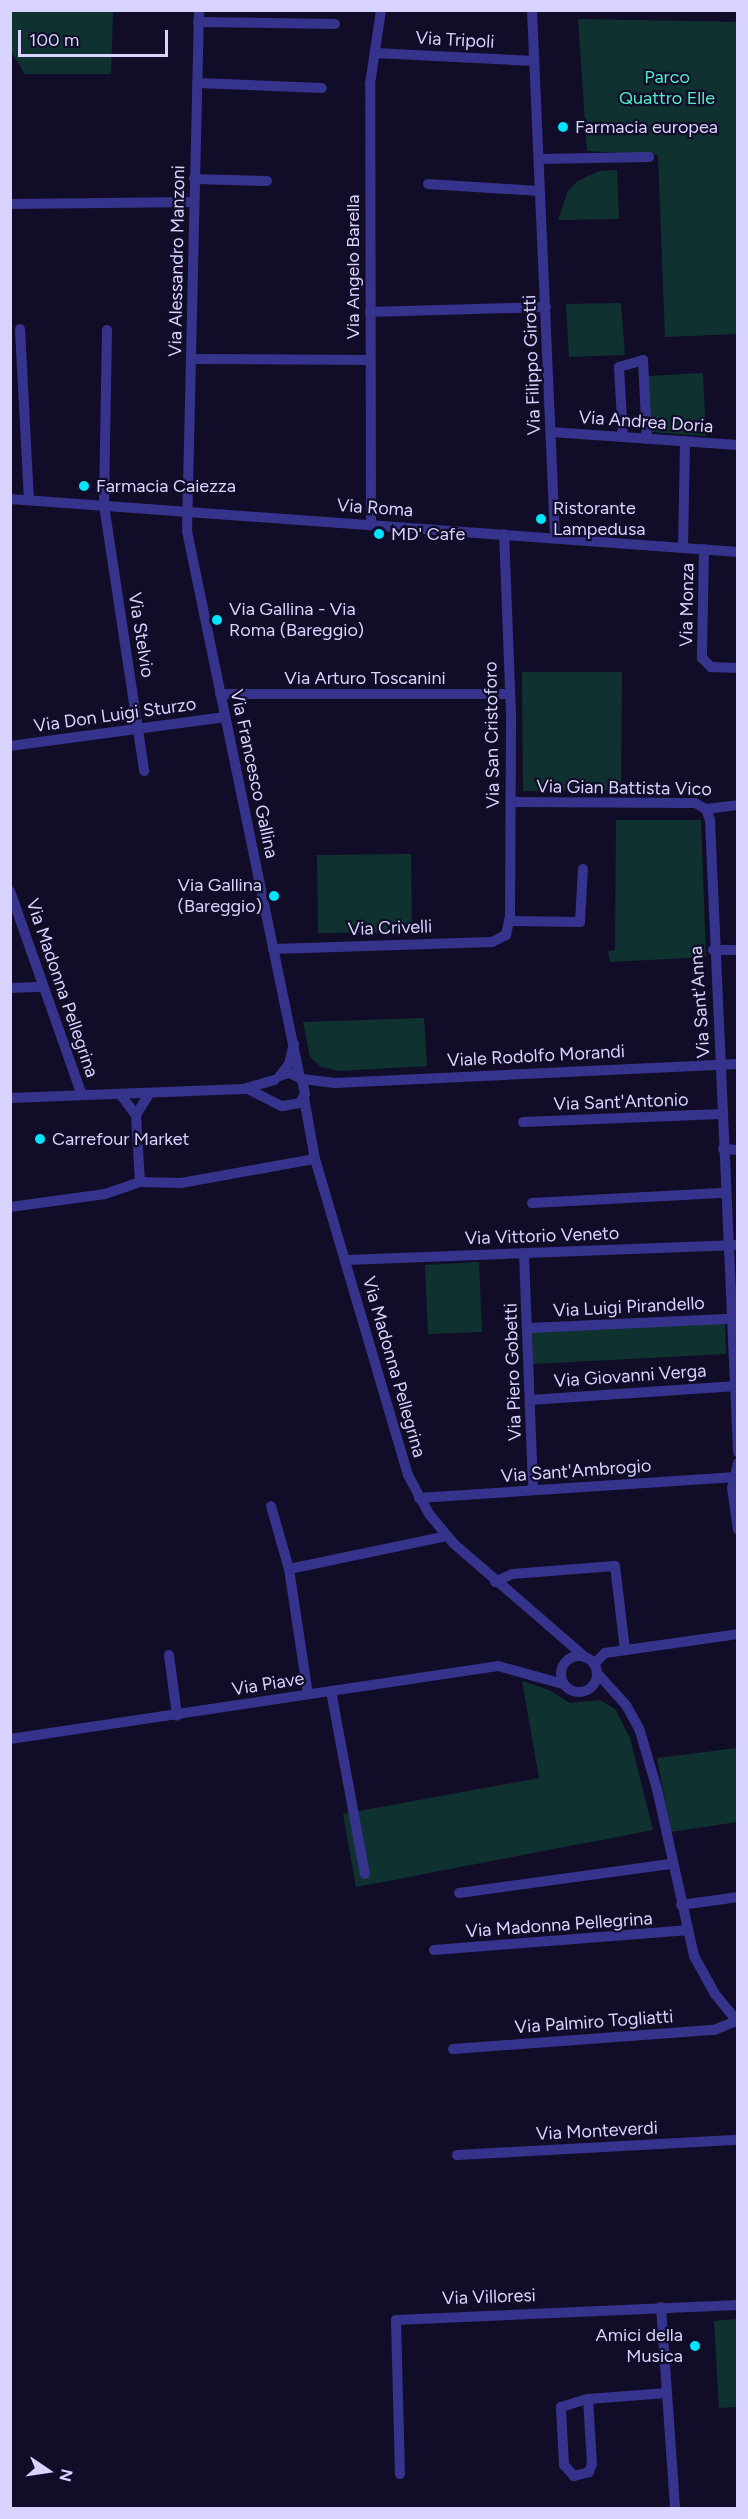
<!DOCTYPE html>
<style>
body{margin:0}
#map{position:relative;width:748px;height:2519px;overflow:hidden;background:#110d28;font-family:Figtree,sans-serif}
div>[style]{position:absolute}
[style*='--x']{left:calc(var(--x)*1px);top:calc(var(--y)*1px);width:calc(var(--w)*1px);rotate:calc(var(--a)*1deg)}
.green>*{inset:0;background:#0f3231}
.minor>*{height:10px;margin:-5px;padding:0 5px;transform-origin:5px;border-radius:5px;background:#36338c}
.minor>.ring{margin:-5px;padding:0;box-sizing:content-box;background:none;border:10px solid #36338c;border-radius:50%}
.dots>*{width:16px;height:16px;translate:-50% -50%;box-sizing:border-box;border:3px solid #110d28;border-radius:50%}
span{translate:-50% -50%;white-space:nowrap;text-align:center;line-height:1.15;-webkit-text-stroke:4.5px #110d28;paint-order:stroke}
.street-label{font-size:18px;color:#d8d3ff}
.park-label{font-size:18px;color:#52ecc6}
.poi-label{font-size:18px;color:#d8d3ff}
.left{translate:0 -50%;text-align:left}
.right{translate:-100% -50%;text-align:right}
.frame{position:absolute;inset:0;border:12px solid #d8d3ff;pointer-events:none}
.north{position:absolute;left:18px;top:2441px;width:60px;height:60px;-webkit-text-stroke:4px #110d28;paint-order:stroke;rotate:103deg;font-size:16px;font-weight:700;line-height:24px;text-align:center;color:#d8d3ff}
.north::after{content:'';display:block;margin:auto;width:21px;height:27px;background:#d8d3ff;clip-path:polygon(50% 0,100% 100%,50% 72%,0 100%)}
.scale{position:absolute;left:18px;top:30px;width:150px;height:27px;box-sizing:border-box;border:3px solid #d8d3ff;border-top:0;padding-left:8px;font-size:18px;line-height:21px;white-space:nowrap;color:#d8d3ff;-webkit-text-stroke:4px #110d28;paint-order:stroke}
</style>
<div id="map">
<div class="green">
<div style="clip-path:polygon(11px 11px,113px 11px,111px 74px,25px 74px,11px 51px)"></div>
<div style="clip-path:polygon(578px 19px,737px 22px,737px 334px,665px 337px,658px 155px,587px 151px)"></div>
<div style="clip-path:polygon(617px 170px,619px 219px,558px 220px,568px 191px,578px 181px,599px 171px)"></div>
<div style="clip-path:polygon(621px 303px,625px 355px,569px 357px,566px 304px)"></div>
<div style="clip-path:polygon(703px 373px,706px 436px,650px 432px,647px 376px)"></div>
<div style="clip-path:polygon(522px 672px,622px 672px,621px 790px,523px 791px)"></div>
<div style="clip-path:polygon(616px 820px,701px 820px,706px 957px,610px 962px,608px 951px,615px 950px)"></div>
<div style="clip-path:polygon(411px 854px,412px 932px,318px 933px,317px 855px)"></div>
<div style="clip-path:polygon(424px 1018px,427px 1066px,339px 1071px,321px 1067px,310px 1057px,303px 1022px)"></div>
<div style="clip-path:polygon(479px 1262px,482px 1332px,428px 1334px,425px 1265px)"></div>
<div style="clip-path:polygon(725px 1323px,726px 1354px,533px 1364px,532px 1331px)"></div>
<div style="clip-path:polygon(522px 1681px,549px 1690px,570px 1703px,600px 1700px,615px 1709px,630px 1738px,653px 1830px,356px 1887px,343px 1814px,539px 1778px)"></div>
<div style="clip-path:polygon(737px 1748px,737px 1822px,671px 1832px,657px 1758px)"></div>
<div style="clip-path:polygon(737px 2319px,737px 2407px,719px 2408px,714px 2321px)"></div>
</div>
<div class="minor">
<div style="--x:199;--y:10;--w:521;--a:91.32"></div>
<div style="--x:187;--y:531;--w:559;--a:78.33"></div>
<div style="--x:532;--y:10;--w:528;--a:87.5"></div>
<div style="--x:198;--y:22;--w:137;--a:0.8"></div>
<div style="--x:375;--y:53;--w:159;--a:2.9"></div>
<div style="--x:197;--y:83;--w:125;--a:2.3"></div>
<div style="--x:539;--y:159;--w:110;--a:-1"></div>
<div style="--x:194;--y:179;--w:73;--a:1.6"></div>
<div style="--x:428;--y:184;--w:112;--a:3.6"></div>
<div style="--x:10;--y:204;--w:184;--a:-0.6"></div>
<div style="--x:370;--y:312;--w:176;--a:-1.6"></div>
<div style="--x:20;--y:329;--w:170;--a:87"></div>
<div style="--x:107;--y:330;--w:175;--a:91"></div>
<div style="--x:104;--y:505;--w:269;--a:81.4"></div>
<div style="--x:192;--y:359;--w:178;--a:0.3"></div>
<div style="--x:551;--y:432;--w:187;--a:4"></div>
<div style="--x:623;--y:437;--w:70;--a:-93.3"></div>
<div style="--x:619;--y:367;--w:25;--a:-16"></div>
<div style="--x:643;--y:360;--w:79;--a:87.1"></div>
<div style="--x:10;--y:499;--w:730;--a:4.16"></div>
<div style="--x:371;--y:524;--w:440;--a:-90.1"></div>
<div style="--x:370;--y:84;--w:75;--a:-81.5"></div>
<div style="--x:683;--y:547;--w:106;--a:-88.9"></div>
<div style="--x:704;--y:549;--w:109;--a:91.1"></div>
<div style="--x:702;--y:658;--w:13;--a:45"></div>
<div style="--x:711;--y:667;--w:27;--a:2"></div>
<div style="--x:220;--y:694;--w:289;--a:0"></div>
<div style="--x:10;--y:746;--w:217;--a:-7.7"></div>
<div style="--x:511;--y:802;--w:184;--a:0.3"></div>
<div style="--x:695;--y:803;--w:13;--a:29"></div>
<div style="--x:706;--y:809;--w:32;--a:-7"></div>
<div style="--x:706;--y:809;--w:12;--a:70"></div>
<div style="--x:710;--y:820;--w:633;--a:87.46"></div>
<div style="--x:10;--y:891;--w:216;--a:70.6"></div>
<div style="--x:509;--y:921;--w:71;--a:0.8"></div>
<div style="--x:580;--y:922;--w:53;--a:-86.8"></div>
<div style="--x:273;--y:949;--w:219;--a:-1.8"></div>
<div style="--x:492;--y:942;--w:16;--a:-27"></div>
<div style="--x:506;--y:935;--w:19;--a:-78"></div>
<div style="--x:510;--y:916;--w:202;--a:-89.7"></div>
<div style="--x:511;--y:714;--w:180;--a:-92.2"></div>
<div style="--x:713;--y:950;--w:25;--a:0"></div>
<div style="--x:10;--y:988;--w:33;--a:-2"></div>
<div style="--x:280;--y:1076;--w:15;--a:-53"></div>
<div style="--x:289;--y:1064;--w:21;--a:-76"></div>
<div style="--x:302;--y:1079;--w:33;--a:7"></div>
<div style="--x:335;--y:1083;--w:403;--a:-2.7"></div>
<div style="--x:250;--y:1090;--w:36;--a:27"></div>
<div style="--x:282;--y:1106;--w:18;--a:-9"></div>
<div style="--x:300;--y:1103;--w:10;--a:-61"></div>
<div style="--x:305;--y:1094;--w:15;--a:-101"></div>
<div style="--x:302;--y:1079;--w:14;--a:-155"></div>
<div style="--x:289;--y:1073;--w:10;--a:163"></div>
<div style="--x:120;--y:1094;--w:26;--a:53"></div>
<div style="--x:136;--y:1115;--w:26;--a:-58"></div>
<div style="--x:10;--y:1098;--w:233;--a:-2.2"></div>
<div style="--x:243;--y:1089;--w:33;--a:-16"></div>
<div style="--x:304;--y:1098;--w:62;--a:79.8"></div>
<div style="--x:315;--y:1159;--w:329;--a:73.6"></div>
<div style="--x:408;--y:1475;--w:44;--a:61.7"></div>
<div style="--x:429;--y:1514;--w:38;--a:50"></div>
<div style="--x:453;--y:1543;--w:174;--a:40.8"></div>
<div style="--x:136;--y:1115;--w:67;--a:86.6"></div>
<div style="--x:523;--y:1122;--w:198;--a:-2.3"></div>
<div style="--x:723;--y:1149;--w:15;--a:4"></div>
<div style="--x:532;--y:1203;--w:194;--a:-3"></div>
<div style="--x:10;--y:1207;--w:96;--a:-7.8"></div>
<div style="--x:105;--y:1194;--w:37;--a:-19"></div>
<div style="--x:140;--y:1182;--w:41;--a:1.4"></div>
<div style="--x:181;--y:1183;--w:136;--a:-10.2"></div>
<div style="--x:524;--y:1254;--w:236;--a:87.8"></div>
<div style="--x:347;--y:1260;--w:391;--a:-2.2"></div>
<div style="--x:529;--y:1328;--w:202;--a:-2.6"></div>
<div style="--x:530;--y:1400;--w:203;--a:-3.9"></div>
<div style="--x:738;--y:1463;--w:26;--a:103"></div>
<div style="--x:732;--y:1488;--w:42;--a:81.9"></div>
<div style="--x:419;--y:1498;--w:318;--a:-3.8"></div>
<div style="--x:271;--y:1506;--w:66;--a:74.1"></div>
<div style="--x:289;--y:1569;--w:126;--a:81.4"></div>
<div style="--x:289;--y:1569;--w:161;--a:-11.8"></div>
<div style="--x:495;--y:1582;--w:19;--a:-25"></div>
<div style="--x:512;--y:1574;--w:103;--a:-4.4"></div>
<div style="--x:615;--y:1566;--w:85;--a:83.2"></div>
<div style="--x:169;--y:1655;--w:61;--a:82.4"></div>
<div class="ring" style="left:561px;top:1656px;width:26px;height:26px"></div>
<div style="--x:594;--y:1664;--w:16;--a:-45"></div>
<div style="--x:605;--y:1653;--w:134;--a:-8.1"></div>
<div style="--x:597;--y:1673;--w:43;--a:47.8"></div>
<div style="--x:626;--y:1705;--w:26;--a:61"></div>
<div style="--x:639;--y:1728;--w:64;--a:73.6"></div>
<div style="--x:657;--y:1789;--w:171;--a:77.5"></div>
<div style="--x:694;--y:1956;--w:43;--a:61.1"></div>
<div style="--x:715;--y:1994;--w:36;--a:51"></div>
<div style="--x:331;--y:1691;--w:186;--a:79.5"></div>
<div style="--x:10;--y:1739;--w:493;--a:-8.5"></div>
<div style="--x:498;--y:1666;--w:67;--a:15.5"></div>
<div style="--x:459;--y:1893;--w:215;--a:-7.8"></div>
<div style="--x:681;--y:1905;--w:58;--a:-8"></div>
<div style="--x:434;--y:1950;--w:253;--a:-4.5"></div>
<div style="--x:453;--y:2049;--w:262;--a:-4.2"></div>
<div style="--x:714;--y:2030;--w:24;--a:-22"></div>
<div style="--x:457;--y:2155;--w:281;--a:-3.1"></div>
<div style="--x:661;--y:2307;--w:201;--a:86"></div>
<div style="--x:588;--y:2399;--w:65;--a:86.5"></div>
<div style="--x:592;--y:2464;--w:9;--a:111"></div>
<div style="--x:589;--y:2472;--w:16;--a:165"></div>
<div style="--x:574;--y:2476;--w:15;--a:-132"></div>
<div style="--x:564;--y:2465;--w:58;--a:-93"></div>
<div style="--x:561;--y:2407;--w:28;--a:-17"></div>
<div style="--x:588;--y:2399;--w:79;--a:-4.3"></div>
<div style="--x:400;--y:2474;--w:154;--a:-91.5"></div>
<div style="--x:396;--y:2320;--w:342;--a:-2.5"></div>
</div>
<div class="dots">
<div style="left:563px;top:127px;background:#00e4fe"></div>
<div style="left:84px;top:486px;background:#00e4fe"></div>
<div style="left:541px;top:519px;background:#00e4fe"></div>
<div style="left:379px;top:534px;background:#00e4fe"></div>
<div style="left:217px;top:620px;background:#00e4fe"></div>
<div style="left:274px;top:896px;background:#00e4fe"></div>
<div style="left:40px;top:1139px;background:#00e4fe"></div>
<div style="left:695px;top:2346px;background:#00e4fe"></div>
</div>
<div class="street-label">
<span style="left:455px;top:40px;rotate:3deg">Via Tripoli</span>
<span style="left:177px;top:261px;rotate:-89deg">Via Alessandro Manzoni</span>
<span style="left:353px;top:267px;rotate:-90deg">Via Angelo Barella</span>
<span style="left:532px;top:365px;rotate:-92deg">Via Filippo Girotti</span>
<span style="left:646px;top:422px;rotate:4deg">Via Andrea Doria</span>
<span style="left:375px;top:508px;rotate:4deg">Via Roma</span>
<span style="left:687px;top:605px;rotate:-89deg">Via Monza</span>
<span style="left:141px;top:635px;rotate:81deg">Via Stelvio</span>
<span style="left:365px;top:678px">Via Arturo Toscanini</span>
<span style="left:115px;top:715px;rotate:-8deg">Via Don Luigi Sturzo</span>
<span style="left:492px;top:735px;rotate:-91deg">Via San Cristoforo</span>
<span style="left:254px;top:774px;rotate:78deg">Via Francesco Gallina</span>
<span style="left:624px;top:788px;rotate:1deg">Via Gian Battista Vico</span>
<span style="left:390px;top:928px;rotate:-2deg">Via Crivelli</span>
<span style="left:62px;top:988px;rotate:71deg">Via Madonna Pellegrina</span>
<span style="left:700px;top:1002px;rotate:-94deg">Via Sant'Anna</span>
<span style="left:536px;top:1056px;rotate:-3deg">Viale Rodolfo Morandi</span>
<span style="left:621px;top:1102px;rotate:-2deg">Via Sant'Antonio</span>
<span style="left:542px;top:1236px;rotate:-2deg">Via Vittorio Veneto</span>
<span style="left:629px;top:1307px;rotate:-3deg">Via Luigi Pirandello</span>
<span style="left:394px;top:1367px;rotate:74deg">Via Madonna Pellegrina</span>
<span style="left:513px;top:1372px;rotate:-92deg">Via Piero Gobetti</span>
<span style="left:630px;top:1376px;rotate:-4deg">Via Giovanni Verga</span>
<span style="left:576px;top:1471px;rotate:-4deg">Via Sant'Ambrogio</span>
<span style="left:268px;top:1684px;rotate:-9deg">Via Piave</span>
<span style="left:559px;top:1925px;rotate:-4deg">Via Madonna Pellegrina</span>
<span style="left:594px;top:2022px;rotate:-4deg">Via Palmiro Togliatti</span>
<span style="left:597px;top:2131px;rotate:-3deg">Via Monteverdi</span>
<span style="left:489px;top:2297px;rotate:-2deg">Via Villoresi</span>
</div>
<div class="park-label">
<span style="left:667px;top:88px">Parco<br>Quattro Elle</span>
</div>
<div class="poi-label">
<span class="left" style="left:575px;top:127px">Farmacia europea</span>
<span class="left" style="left:96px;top:486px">Farmacia Caiezza</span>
<span class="left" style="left:553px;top:519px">Ristorante<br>Lampedusa</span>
<span class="left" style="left:391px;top:534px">MD' Cafe</span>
<span class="left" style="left:229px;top:620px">Via Gallina - Via<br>Roma (Bareggio)</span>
<span class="right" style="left:262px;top:896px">Via Gallina<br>(Bareggio)</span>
<span class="left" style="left:52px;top:1139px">Carrefour Market</span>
<span class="right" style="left:683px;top:2346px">Amici della<br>Musica</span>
</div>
<div class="frame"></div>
<div class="north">N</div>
<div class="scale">100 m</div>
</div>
